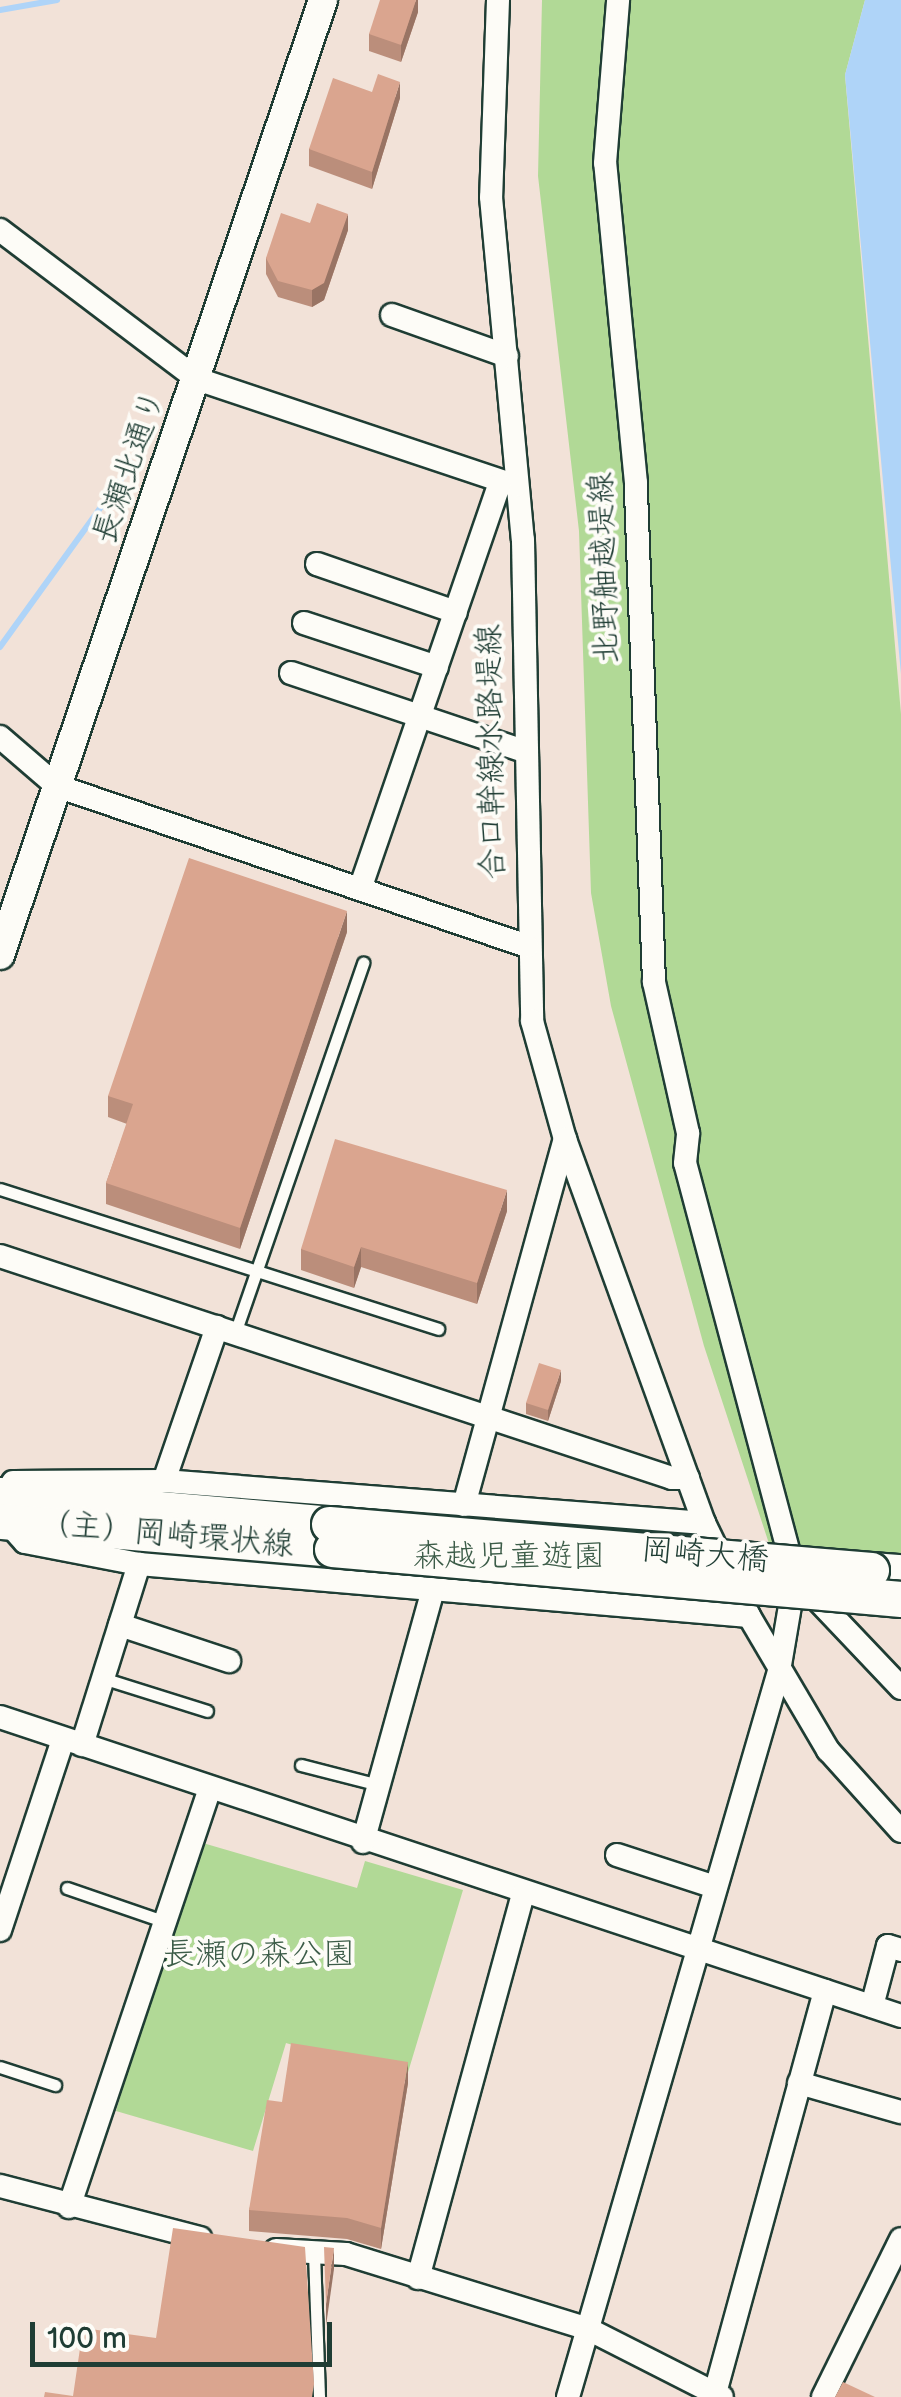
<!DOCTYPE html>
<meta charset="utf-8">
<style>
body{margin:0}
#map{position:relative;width:901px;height:2397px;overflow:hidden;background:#f2e2d8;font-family:"Balsamiq Sans","Klee One",sans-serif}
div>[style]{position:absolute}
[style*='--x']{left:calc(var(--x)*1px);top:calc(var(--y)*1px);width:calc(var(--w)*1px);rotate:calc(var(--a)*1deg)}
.green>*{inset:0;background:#b1d996}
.water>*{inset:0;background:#afd4f8}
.stream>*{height:6px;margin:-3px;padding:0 3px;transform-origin:3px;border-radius:3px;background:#afd4f8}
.roads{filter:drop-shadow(2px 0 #1f3d34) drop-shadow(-2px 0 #1f3d34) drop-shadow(0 2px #1f3d34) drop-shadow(0 -2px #1f3d34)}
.service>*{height:11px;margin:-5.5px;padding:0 5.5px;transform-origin:5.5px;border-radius:5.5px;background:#fdfcf7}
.minor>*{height:22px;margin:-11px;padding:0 11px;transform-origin:11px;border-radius:11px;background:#fdfcf7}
.tertiary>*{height:28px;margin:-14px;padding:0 14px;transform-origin:14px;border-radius:14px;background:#fdfcf7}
.primary>*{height:35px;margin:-17.5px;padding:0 17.5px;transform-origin:17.5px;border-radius:17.5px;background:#fdfcf7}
.bridges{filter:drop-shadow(2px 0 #1f3d34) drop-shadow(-2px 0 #1f3d34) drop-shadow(0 2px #1f3d34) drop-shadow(0 -2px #1f3d34)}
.primary-bridge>*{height:35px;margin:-17.5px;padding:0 17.5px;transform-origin:17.5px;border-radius:17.5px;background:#fdfcf7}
.wall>*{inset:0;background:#bb8e7b}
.shaded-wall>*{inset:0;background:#997464}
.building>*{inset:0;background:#daa58f}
span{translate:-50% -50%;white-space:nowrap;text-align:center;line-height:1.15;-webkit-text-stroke:8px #fdfcf7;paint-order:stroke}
.street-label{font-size:32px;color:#1f3d34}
.park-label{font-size:32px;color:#3c5c48}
.scale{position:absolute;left:30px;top:2322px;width:302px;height:45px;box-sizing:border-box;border:5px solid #1f3d34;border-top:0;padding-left:12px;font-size:30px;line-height:35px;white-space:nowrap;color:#1f3d34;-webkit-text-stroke:8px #fdfcf7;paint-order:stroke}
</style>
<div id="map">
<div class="green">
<div style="clip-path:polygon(542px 0,865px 0,845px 75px,901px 714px,901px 1572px,777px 1568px,704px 1346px,611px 1006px,591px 893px,579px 531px,538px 176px)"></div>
<div style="clip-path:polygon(196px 1841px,357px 1888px,365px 1861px,463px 1890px,406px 2079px,286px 2043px,253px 2151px,116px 2111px)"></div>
</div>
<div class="water">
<div style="clip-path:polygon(865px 0,901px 0,901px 674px,845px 75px)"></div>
</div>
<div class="stream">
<div style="--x:0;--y:10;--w:58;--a:-10"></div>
<div style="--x:0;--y:647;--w:226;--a:-54.2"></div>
</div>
<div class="roads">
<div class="service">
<div style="--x:0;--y:1189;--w:460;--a:17.7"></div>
<div style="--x:235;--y:1333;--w:392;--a:-70.9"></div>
<div style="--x:102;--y:1678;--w:110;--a:17.4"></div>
<div style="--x:301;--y:1765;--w:81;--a:14.4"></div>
<div style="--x:67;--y:1888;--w:102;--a:19"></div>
<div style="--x:0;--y:2067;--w:58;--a:18.1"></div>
<div style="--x:314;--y:2253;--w:144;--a:88"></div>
</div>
<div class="minor">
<div style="--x:498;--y:0;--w:197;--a:92"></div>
<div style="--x:491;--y:197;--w:344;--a:84.7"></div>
<div style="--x:523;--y:540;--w:481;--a:88.9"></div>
<div style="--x:532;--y:1021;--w:123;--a:74.4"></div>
<div style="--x:565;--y:1139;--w:408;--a:70.1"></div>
<div style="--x:704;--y:1523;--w:103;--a:64.2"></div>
<div style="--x:749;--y:1616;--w:156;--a:59.5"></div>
<div style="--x:828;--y:1750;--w:109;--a:48"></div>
<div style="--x:0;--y:230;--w:247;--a:37.1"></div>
<div style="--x:197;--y:379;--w:336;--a:18.5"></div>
<div style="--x:392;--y:315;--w:122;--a:19.6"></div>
<div style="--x:317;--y:564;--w:147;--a:19.1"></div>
<div style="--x:304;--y:623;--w:140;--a:18.3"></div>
<div style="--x:291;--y:673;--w:246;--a:18.5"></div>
<div style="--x:0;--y:737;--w:75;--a:40.7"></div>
<div style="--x:57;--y:786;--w:497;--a:18.8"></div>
<div style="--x:360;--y:889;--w:427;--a:-71"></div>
<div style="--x:0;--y:1256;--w:708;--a:18.28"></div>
<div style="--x:672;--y:1478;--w:16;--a:0"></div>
<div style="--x:164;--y:1481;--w:163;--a:-71"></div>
<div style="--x:13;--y:1482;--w:151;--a:-0.4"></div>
<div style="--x:164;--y:1481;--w:542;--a:4.45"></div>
<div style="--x:464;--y:1505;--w:380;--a:-74.6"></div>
<div style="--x:6;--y:1521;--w:28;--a:48"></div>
<div style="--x:25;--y:1542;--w:116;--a:10.9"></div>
<div style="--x:139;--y:1564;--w:612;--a:4.87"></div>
<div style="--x:808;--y:1590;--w:135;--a:46.5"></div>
<div style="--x:120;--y:1625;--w:115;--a:18.3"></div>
<div style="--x:0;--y:1717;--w:949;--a:18.36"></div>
<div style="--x:82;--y:1745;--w:190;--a:-72.5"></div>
<div style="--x:363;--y:1842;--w:276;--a:-74.5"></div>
<div style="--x:617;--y:1855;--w:100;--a:18.1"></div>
<div style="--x:0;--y:1930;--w:201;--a:-71.7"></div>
<div style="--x:872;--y:2006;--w:62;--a:-75.1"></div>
<div style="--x:888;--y:1946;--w:14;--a:17"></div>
<div style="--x:799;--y:2083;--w:106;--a:15.9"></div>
<div style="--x:0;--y:2186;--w:207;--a:14.6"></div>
<div style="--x:69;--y:2207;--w:442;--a:-71.4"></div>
<div style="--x:276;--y:2250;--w:70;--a:3.3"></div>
<div style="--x:346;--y:2254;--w:253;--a:17.2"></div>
<div style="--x:588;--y:2329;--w:150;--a:26.9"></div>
<div style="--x:418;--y:2278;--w:397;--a:-74.7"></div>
<div style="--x:715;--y:2393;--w:417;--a:-74.7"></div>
<div style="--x:568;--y:2397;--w:756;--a:-73.79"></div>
<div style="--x:779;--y:1671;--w:96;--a:-80.4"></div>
<div style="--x:795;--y:1576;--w:427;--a:-104.9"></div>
<div style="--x:685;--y:1163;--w:30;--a:-84"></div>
<div style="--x:688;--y:1133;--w:155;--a:-102.7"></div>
<div style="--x:654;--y:982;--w:499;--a:-92.1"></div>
<div style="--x:636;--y:483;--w:321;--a:-95.5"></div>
<div style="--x:605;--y:163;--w:164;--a:-85.4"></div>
<div style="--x:823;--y:2397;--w:176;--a:-63.7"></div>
</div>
<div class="tertiary">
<div style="--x:0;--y:955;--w:1008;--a:-71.31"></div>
</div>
<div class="primary">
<div style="--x:0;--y:1495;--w:330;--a:5"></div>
<div style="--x:0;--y:1521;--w:333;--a:4.8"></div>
<div style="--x:871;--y:1570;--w:30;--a:4"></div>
</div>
</div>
<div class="bridges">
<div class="primary-bridge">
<div style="--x:329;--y:1524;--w:544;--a:4.85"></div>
<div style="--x:332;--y:1549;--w:571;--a:5.02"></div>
</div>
</div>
<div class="wall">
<div style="clip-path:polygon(418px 0,418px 12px,401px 62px,369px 51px,369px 34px)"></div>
<div style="clip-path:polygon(372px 92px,400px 98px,372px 189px,309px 166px,309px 149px)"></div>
<div style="clip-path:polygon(310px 223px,348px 230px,324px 300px,312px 307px,278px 297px,266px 274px,266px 258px)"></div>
<div style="clip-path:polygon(347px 932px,240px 1249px,106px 1204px,106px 1183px,127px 1124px,108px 1117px,108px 1096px)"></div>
<div style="clip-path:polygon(507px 1211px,477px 1304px,361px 1267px,354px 1288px,301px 1270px,301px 1249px)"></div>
<div style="clip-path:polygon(561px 1381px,548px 1421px,526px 1414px,526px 1403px)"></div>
<div style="clip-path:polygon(408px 2083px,381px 2249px,347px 2239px,249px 2231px,249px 2210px,282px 2102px)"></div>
</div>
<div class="shaded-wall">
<div style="clip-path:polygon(416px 0,418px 0,418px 12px,401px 62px,401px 45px)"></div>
<div style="clip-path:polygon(400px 82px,400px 98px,372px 189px,372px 172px)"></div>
<div style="clip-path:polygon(348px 214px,348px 230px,324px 300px,312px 307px,312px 290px)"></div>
<div style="clip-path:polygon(347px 911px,347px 932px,240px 1249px,240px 1228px)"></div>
<div style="clip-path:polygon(507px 1190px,507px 1211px,477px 1304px,477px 1283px)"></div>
<div style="clip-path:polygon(361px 1247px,361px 1267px,354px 1288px,354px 1267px)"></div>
<div style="clip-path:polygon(561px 1370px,561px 1381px,548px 1421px,548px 1410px)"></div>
<div style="clip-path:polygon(408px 2062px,408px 2083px,381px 2249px,381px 2228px)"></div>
<div style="clip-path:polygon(334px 2248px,334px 2269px,326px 2326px,326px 2304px)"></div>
</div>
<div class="building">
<div style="clip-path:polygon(380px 0,416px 0,401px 45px,369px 34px)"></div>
<div style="clip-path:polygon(378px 74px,400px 82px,372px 172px,309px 149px,333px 78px,372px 92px)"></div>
<div style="clip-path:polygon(317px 203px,348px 214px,324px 283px,312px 290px,278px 281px,266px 258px,281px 213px,310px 223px)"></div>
<div style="clip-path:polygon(189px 858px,347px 911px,240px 1228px,106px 1183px,133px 1104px,108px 1096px)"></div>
<div style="clip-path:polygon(335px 1139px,507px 1190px,477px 1283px,361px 1247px,354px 1267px,301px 1249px)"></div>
<div style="clip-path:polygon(539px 1363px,561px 1370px,548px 1410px,526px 1403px)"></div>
<div style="clip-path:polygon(291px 2043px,408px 2062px,381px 2228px,347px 2218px,249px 2210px,267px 2100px,282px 2102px)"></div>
<div style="clip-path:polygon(173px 2228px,305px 2247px,314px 2384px,312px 2397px,44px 2397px,45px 2392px,73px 2396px,83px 2328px,156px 2338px)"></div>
<div style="clip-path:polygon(324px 2247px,334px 2248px,326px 2304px)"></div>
<div style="clip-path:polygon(843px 2382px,875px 2397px,835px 2397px)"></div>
</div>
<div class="street-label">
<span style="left:130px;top:467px;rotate:-71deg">長瀬北通り</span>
<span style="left:605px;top:568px;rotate:-92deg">北野舳越堤線</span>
<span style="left:492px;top:752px;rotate:-91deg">合口幹線水路堤線</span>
<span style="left:166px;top:1535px;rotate:5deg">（主）岡崎環状線</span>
<span style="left:705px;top:1556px;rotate:5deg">岡崎大橋</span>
</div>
<div class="park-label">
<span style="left:509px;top:1557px">森越児童遊園</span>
<span style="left:259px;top:1955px">長瀬の森公園</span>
</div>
<div class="scale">100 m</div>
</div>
